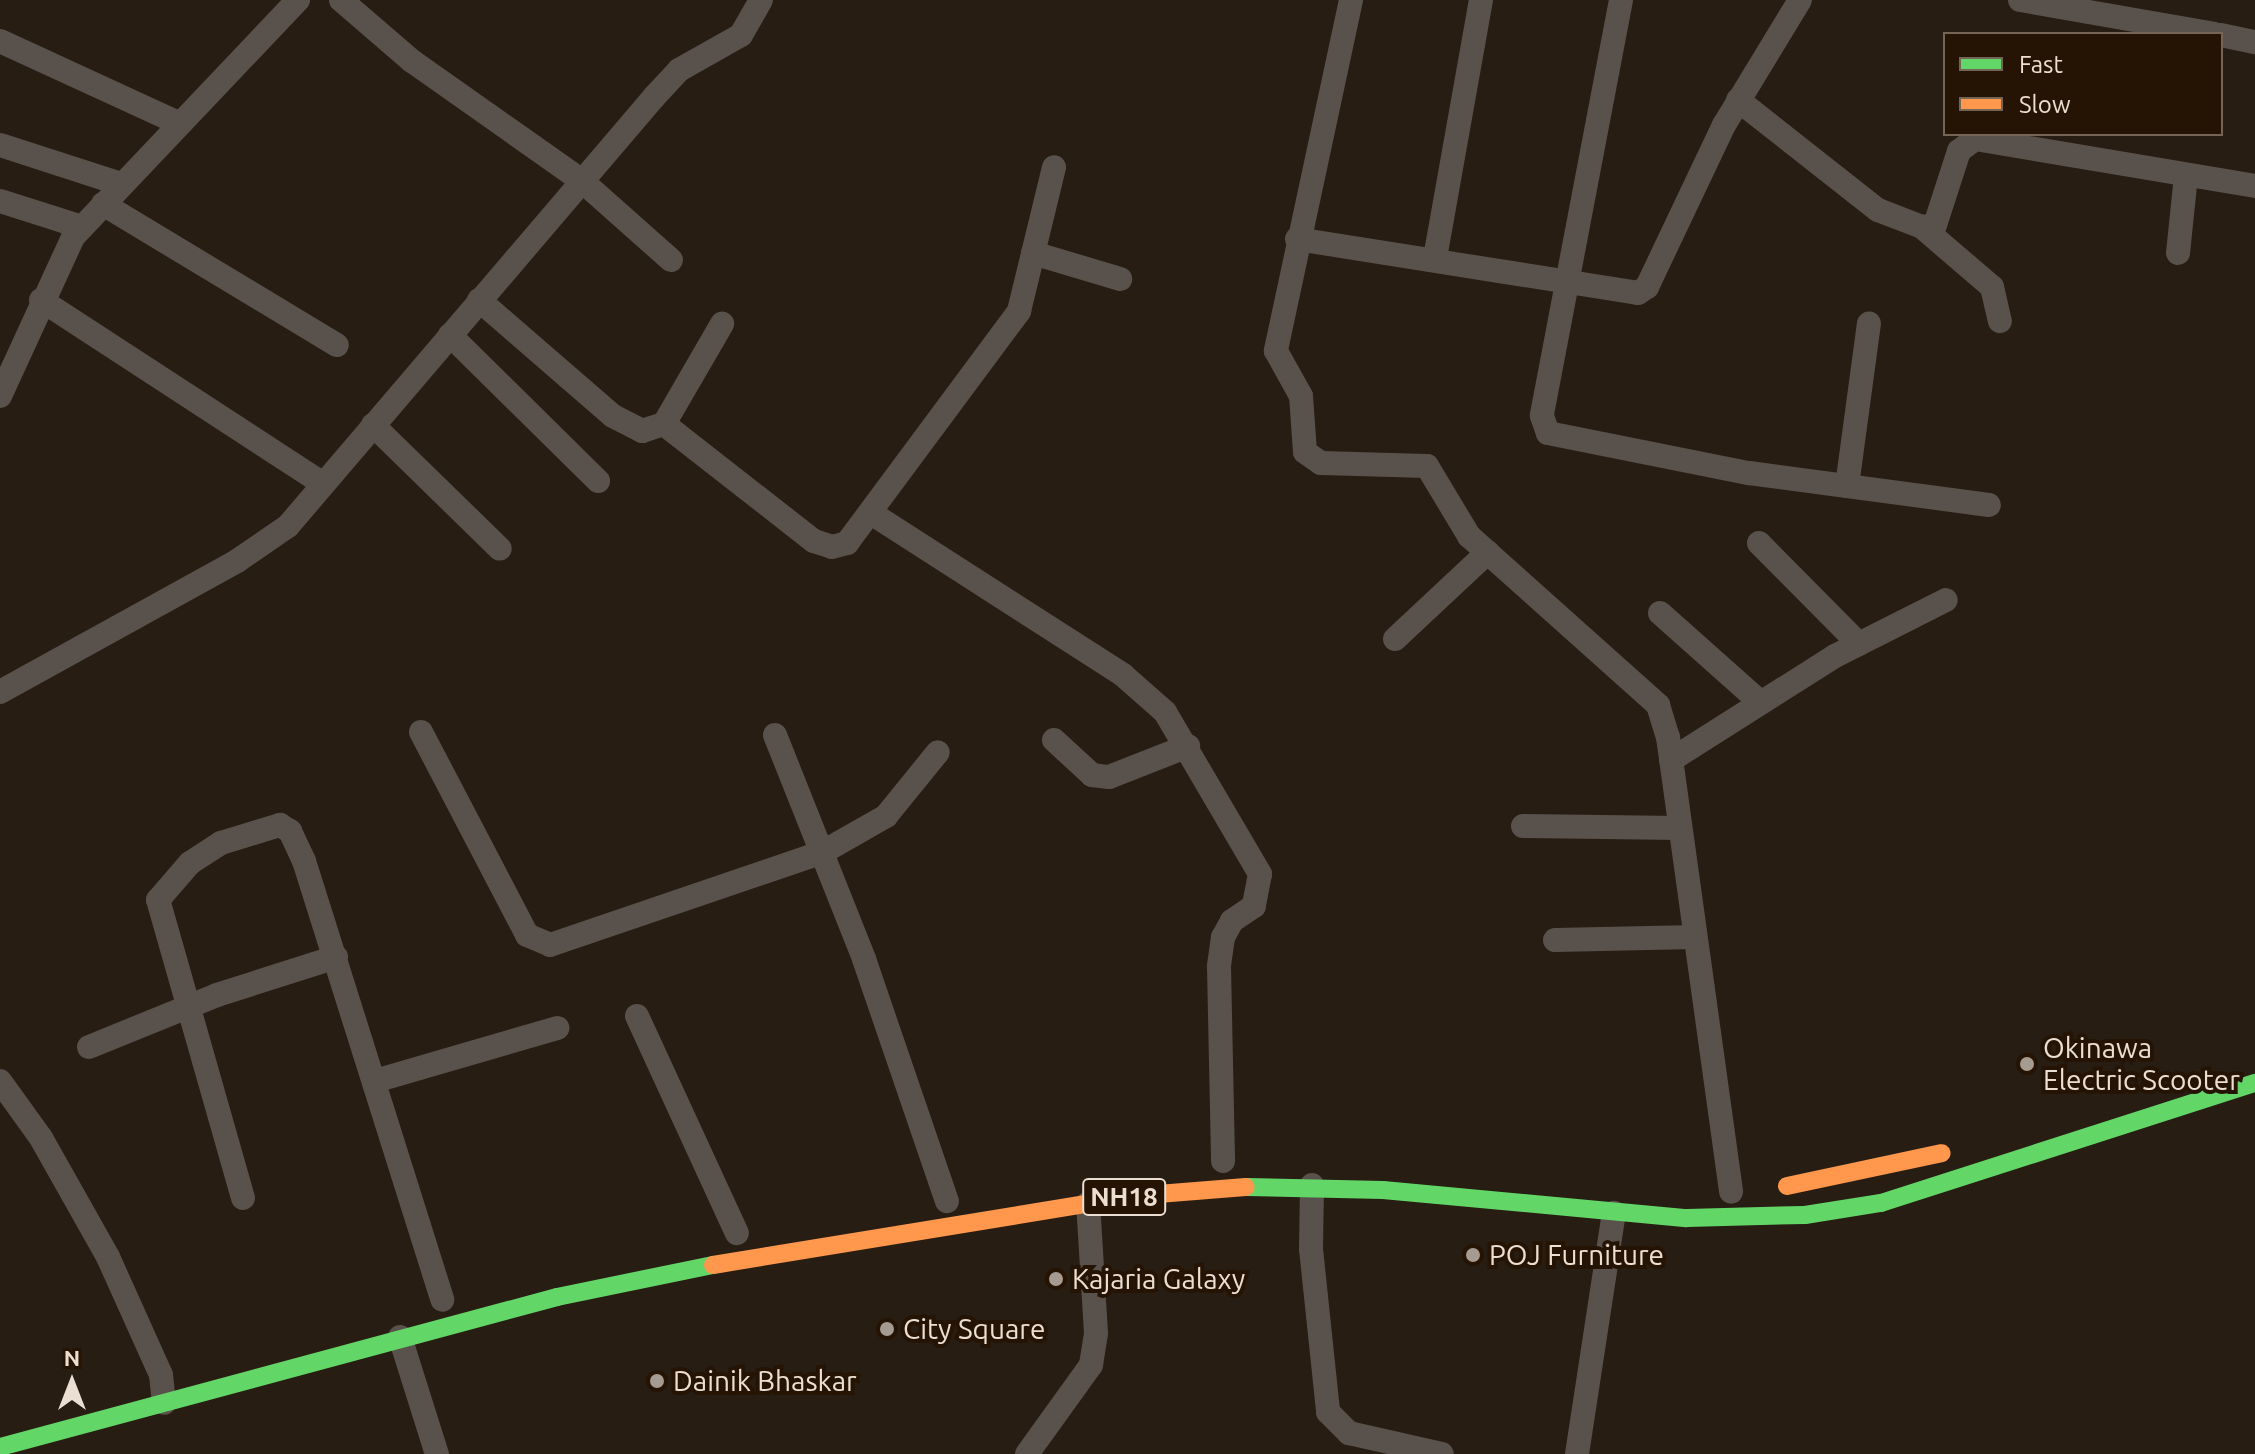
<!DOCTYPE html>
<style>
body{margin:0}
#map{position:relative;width:2255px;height:1454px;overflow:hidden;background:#271d13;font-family:Ubuntu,sans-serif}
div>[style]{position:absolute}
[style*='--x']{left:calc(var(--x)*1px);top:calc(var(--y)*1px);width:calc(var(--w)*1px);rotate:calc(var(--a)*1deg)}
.street>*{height:24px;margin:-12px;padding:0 12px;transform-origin:12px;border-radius:12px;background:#59514b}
.fast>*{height:18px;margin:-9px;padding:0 9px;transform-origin:9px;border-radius:9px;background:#63d668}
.slow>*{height:18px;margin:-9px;padding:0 9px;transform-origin:9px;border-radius:9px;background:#ff974d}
.dots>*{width:22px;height:22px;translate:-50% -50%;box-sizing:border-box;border:4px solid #251403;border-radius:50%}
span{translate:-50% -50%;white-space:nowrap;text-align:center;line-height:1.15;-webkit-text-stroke:8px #251403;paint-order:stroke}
.shield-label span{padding:2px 6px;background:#251403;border:2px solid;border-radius:6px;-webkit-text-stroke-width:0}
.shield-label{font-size:26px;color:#ebdfd3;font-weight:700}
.poi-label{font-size:28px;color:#ebdfd3}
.left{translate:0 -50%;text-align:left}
.legend{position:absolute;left:1943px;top:32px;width:280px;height:104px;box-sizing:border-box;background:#251403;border:2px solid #746556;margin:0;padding:10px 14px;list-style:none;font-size:24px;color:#ebdfd3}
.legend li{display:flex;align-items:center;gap:16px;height:40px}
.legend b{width:40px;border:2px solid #746556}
.north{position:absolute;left:32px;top:1342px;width:80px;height:80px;-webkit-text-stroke:6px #251403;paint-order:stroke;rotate:0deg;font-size:22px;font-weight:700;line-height:32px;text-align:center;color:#ebdfd3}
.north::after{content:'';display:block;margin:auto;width:28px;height:36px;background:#ebdfd3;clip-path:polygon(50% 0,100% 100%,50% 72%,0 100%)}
</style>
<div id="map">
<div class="street">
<div style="--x:341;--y:0;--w:94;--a:40.7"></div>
<div style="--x:412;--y:61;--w:208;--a:35.2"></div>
<div style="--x:582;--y:181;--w:119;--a:41.6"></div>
<div style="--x:1351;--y:0;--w:359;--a:102.1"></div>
<div style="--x:1276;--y:351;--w:51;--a:60.9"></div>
<div style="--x:1301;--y:396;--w:56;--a:85.9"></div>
<div style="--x:1305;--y:452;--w:19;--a:35"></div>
<div style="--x:1321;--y:463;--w:106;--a:1.6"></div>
<div style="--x:1427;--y:466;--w:82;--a:59"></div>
<div style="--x:1469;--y:536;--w:254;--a:41.8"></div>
<div style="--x:1658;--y:705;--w:34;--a:73"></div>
<div style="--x:1668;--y:737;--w:459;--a:82.1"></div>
<div style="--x:1621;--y:0;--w:423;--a:100.8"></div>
<div style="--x:1542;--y:416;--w:18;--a:71"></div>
<div style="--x:1548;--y:433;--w:205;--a:11.3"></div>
<div style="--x:1749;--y:473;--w:242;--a:7.6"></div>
<div style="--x:2020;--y:0;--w:197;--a:9.9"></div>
<div style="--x:2221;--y:35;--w:35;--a:12"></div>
<div style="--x:0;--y:41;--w:196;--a:24.7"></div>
<div style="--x:1738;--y:100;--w:178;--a:38.2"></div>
<div style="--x:1878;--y:210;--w:47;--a:21.1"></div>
<div style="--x:1922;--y:227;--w:13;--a:-9"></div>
<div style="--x:1935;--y:225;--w:78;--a:-72"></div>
<div style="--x:1959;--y:151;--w:20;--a:-37"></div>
<div style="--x:1975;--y:139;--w:284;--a:9.5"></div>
<div style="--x:0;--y:145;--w:127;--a:17.9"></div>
<div style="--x:0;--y:201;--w:86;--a:17.6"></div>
<div style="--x:103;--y:204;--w:273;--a:31.1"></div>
<div style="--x:1922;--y:227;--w:92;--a:40.6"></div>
<div style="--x:1992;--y:287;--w:35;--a:77"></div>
<div style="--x:1297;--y:239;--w:345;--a:9"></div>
<div style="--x:1638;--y:293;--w:11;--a:-34"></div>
<div style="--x:1647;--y:287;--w:179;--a:-64.6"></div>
<div style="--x:1724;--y:125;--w:146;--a:-58.7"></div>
<div style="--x:1033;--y:253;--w:91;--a:16.6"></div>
<div style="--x:2178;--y:253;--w:77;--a:-84.1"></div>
<div style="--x:1435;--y:258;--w:262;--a:-79.9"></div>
<div style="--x:41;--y:300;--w:337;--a:33.1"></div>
<div style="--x:479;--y:300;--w:177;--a:40.9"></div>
<div style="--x:613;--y:416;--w:33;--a:27"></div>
<div style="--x:642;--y:431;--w:23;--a:-18"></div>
<div style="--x:664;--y:424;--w:116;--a:-59.9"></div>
<div style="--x:450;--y:335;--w:208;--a:44.6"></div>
<div style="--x:0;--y:396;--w:175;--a:-65.3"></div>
<div style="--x:73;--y:237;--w:327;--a:-46.5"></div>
<div style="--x:664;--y:424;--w:190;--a:38"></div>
<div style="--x:814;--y:541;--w:19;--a:18"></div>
<div style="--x:832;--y:547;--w:16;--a:-15"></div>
<div style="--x:847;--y:543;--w:289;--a:-53.4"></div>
<div style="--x:1019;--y:311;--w:148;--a:-76.3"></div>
<div style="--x:373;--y:425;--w:177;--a:44.3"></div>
<div style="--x:1847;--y:486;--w:164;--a:-82.3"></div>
<div style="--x:874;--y:515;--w:296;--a:32.7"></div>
<div style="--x:1123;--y:675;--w:56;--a:41.4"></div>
<div style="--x:1165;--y:712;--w:188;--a:59.6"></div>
<div style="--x:1260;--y:874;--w:33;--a:101"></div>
<div style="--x:1254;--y:906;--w:27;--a:146"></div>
<div style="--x:1232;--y:921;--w:18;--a:119"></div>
<div style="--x:1223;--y:937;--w:30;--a:98"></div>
<div style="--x:1219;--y:967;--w:194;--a:88.8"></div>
<div style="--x:1759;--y:543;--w:142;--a:45.3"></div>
<div style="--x:1660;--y:613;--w:135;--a:41.7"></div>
<div style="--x:1395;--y:639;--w:127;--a:-43.1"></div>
<div style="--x:0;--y:692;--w:271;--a:-28.9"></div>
<div style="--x:237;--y:561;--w:62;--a:-34.5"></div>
<div style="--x:288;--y:526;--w:564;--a:-49.53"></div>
<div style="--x:654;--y:97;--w:37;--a:-47"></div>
<div style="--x:679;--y:70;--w:71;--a:-29.4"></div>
<div style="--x:741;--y:35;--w:40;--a:-60.3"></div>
<div style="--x:421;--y:732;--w:229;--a:62.4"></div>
<div style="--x:527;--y:935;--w:25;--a:23"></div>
<div style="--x:550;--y:945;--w:288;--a:-18.8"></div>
<div style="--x:823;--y:852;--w:73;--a:-29.7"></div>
<div style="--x:886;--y:816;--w:82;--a:-50.9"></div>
<div style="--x:775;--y:735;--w:241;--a:68.3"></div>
<div style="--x:864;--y:959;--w:256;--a:71.1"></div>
<div style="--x:1054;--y:740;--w:52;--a:42.6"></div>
<div style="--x:1092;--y:775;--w:17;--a:7"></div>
<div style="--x:1109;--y:777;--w:85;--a:-21.4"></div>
<div style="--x:1671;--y:760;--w:194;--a:-32.4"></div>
<div style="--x:1835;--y:656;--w:124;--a:-26.8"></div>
<div style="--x:1523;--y:826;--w:157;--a:0.7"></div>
<div style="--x:1555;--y:940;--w:140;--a:-1.2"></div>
<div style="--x:637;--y:1016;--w:239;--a:65.3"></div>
<div style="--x:89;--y:1047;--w:138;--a:-22.1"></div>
<div style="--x:217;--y:995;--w:125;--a:-17.7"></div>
<div style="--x:0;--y:1081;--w:70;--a:54.3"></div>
<div style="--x:41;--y:1138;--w:137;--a:60.6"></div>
<div style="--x:108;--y:1257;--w:129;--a:65.8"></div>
<div style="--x:161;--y:1375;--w:28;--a:84"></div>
<div style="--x:375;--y:1081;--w:190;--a:-16.2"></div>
<div style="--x:1312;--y:1185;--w:64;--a:90.9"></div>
<div style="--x:1311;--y:1249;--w:164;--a:84"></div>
<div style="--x:1328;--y:1412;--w:30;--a:45"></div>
<div style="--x:1349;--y:1433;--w:95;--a:12.7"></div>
<div style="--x:243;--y:1198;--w:310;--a:-105.9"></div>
<div style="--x:158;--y:900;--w:49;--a:-49.1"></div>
<div style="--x:190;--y:863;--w:37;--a:-33"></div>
<div style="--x:221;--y:843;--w:62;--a:-17"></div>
<div style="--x:280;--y:825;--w:12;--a:31"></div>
<div style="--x:290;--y:831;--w:33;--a:65"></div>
<div style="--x:304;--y:861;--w:460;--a:72.5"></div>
<div style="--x:400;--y:1337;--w:123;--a:72.5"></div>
<div style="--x:1027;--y:1454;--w:110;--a:-54.3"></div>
<div style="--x:1091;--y:1365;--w:32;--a:-81"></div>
<div style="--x:1096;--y:1333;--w:130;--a:-93.5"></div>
<div style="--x:1577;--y:1454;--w:244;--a:-81.3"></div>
</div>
<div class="fast">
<div style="--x:1246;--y:1187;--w:137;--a:1.3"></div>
<div style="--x:1383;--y:1190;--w:305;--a:5.3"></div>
<div style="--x:1687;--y:1218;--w:118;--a:-1.5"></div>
<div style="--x:1805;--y:1215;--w:77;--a:-9"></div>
<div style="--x:1881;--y:1203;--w:393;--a:-17.8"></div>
<div style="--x:0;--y:1447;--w:577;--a:-15.07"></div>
<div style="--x:557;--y:1297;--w:159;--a:-11.6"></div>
</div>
<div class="slow">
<div style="--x:1787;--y:1186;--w:158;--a:-12"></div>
<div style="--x:713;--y:1265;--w:426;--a:-9.3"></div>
<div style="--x:1133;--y:1196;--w:113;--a:-4.6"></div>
</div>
<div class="dots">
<div style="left:2027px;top:1064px;background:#a69b90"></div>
<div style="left:1473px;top:1255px;background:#a69b90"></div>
<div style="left:1056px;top:1279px;background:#a69b90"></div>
<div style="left:887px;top:1329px;background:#a69b90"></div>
<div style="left:657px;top:1381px;background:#a69b90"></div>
</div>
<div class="shield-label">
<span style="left:1124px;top:1197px">NH18</span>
</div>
<div class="poi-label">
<span class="left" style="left:2043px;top:1064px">Okinawa<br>Electric Scooter</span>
<span class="left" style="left:1489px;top:1255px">POJ Furniture</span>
<span class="left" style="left:1072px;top:1279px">Kajaria Galaxy</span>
<span class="left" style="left:903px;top:1329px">City Square</span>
<span class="left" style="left:673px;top:1381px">Dainik Bhaskar</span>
</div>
<ul class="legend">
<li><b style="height:10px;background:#63d668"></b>Fast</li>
<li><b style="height:10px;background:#ff974d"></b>Slow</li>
</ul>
<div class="north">N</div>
</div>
